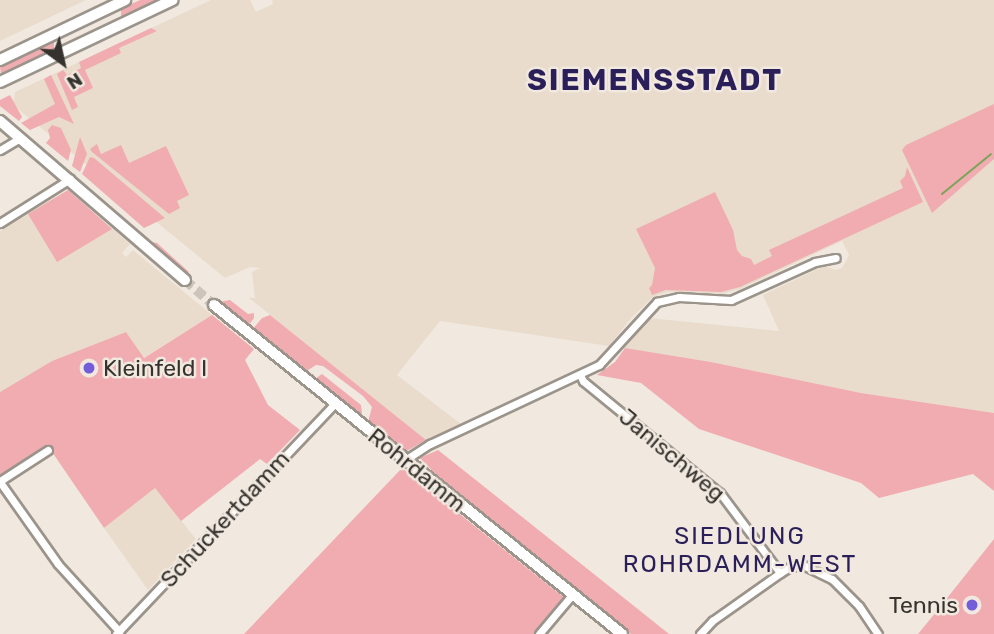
<!DOCTYPE html>
<style>
body{margin:0}
#map{position:relative;width:994px;height:634px;overflow:hidden;background:#f1e9df;font-family:Rubik,sans-serif}
div>[style]{position:absolute}
[style*='--x']{left:calc(var(--x)*1px);top:calc(var(--y)*1px);width:calc(var(--w)*1px);rotate:calc(var(--a)*1deg)}
.built>*{inset:0;background:#e9dccd}
.green>*{inset:0;background:#f0acb0}
.stream>*{height:2px;margin:-1px;padding:0 1px;transform-origin:1px;border-radius:1px;background:#7da35a}
.secondary-tunnel>*{height:10px;margin-top:-5px;transform-origin:0;background:repeating-linear-gradient(90deg,#ccc5bc 0 10px,transparent 0 15px)}
.roads{filter:drop-shadow(2px 0 #9b948b) drop-shadow(-2px 0 #9b948b) drop-shadow(0 2px #9b948b) drop-shadow(0 -2px #9b948b)}
.street>*{height:7px;margin:-3.5px;padding:0 3.5px;transform-origin:3.5px;border-radius:3.5px;background:#fff}
.secondary>*{height:10px;margin:-5px;padding:0 5px;transform-origin:5px;border-radius:5px;background:#fff}
.dots>*{width:19px;height:19px;translate:-50% -50%;box-sizing:border-box;border:4px solid #f1e9df;border-radius:50%}
span{translate:-50% -50%;white-space:nowrap;text-align:center;line-height:1.15;-webkit-text-stroke:5px #f1e9df;paint-order:stroke}
.poi-label{font-size:23px;color:#36332f}
.left{translate:0 -50%;text-align:left}
.right{translate:-100% -50%;text-align:right}
.street-label{font-size:23px;color:#36332f}
.neighbourhood-label{font-size:24px;color:#2b1f59;letter-spacing:2px}
.district-label{font-size:30px;color:#2b1f59;font-weight:700;letter-spacing:2px}
.north{position:absolute;left:28px;top:28px;width:70px;height:70px;-webkit-text-stroke:5px #f1e9df;paint-order:stroke;rotate:147deg;font-size:19px;font-weight:700;line-height:28px;text-align:center;color:#36332f}
.north::after{content:'';display:block;margin:auto;width:24px;height:32px;background:#36332f;clip-path:polygon(50% 0,100% 100%,50% 72%,0 100%)}
</style>
<div id="map">
<div class="built">
<div style="clip-path:polygon(0 0,86px 0,0 41px)"></div>
<div style="clip-path:polygon(211px 0,250px 0,256px 12px,273px 4px,272px 0,994px 0,994px 413px,861px 393px,711px 362px,623px 348px,649px 318px,779px 331px,763px 295px,824px 266px,836px 270px,842px 268px,849px 255px,842px 241px,740px 289px,722px 294px,668px 292px,653px 297px,632px 317px,609px 346px,440px 321px,397px 375px,461px 424px,426px 440px,249px 298px,255px 298px,252px 272px,260px 268px,250px 267px,225px 278px,13px 105px,15px 92px)"></div>
<div style="clip-path:polygon(68px 190px,130px 244px,122px 253px,126px 257px,133px 250px,212px 315px,143px 358px,126px 332px,52px 361px,0 392px,0 231px)"></div>
<div style="clip-path:polygon(155px 488px,196px 539px,148px 590px,104px 528px)"></div>
</div>
<div class="green">
<div style="clip-path:polygon(140px 0,158px 0,121px 17px,121px 9px)"></div>
<div style="clip-path:polygon(151px 28px,157px 31px,119px 48px,121px 53px,85px 70px,93px 88px,74px 97px,78px 107px,72px 110px,57px 74px,63px 70px,67px 75px,81px 68px,79px 62px)"></div>
<div style="clip-path:polygon(54px 41px,54px 49px,1px 74px,0 67px)"></div>
<div style="clip-path:polygon(51px 75px,74px 124px,59px 117px,30px 130px,21px 123px,55px 104px,44px 79px)"></div>
<div style="clip-path:polygon(10px 95px,22px 117px,19px 121px,0 106px,0 100px)"></div>
<div style="clip-path:polygon(994px 104px,994px 159px,932px 213px,902px 150px,906px 145px)"></div>
<div style="clip-path:polygon(52px 125px,61px 128px,71px 150px,68px 161px,46px 143px,50px 138px,48px 130px)"></div>
<div style="clip-path:polygon(80px 137px,87px 154px,80px 172px,72px 166px)"></div>
<div style="clip-path:polygon(97px 144px,101px 154px,121px 145px,129px 163px,166px 146px,189px 195px,177px 201px,180px 208px,169px 214px,92px 152px,90px 149px)"></div>
<div style="clip-path:polygon(90px 157px,94px 158px,165px 218px,144px 228px,82px 174px)"></div>
<div style="clip-path:polygon(907px 167px,923px 202px,740px 287px,721px 292px,666px 290px,652px 295px,649px 288px,652px 285px,655px 268px,636px 229px,715px 192px,733px 230px,737px 250px,742px 256px,751px 259px,754px 265px,772px 256px,769px 250px,903px 188px,900px 181px,905px 176px)"></div>
<div style="clip-path:polygon(68px 190px,112px 229px,57px 262px,28px 214px)"></div>
<div style="clip-path:polygon(152px 242px,157px 243px,189px 272px,185px 273px)"></div>
<div style="clip-path:polygon(230px 300px,248px 314px,254px 313px,254px 318px,248px 326px,218px 302px)"></div>
<div style="clip-path:polygon(212px 315px,254px 349px,245px 360px,268px 405px,300px 430px,267px 464px,260px 459px,181px 521px,155px 488px,104px 528px,50px 449px,0 481px,0 392px,52px 361px,126px 332px,144px 358px)"></div>
<div style="clip-path:polygon(270px 315px,426px 440px,405px 452px,368px 422px,372px 407px,363px 396px,323px 366px,316px 365px,305px 372px,252px 330px,262px 318px)"></div>
<div style="clip-path:polygon(625px 348px,711px 362px,861px 393px,994px 413px,994px 491px,973px 474px,879px 498px,861px 483px,699px 429px,641px 383px,597px 375px,615px 362px)"></div>
<div style="clip-path:polygon(322px 374px,361px 405px,362px 413px,359px 415px,315px 379px)"></div>
<div style="clip-path:polygon(438px 450px,629px 602px,669px 634px,631px 634px,446px 485px,420px 458px)"></div>
<div style="clip-path:polygon(402px 468px,566px 599px,537px 634px,244px 634px)"></div>
<div style="clip-path:polygon(994px 539px,994px 634px,918px 634px,936px 612px)"></div>
</div>
<div class="stream">
<div style="--x:942;--y:194;--w:63;--a:-39.2"></div>
</div>
<div class="secondary-tunnel">
<div style="--x:185;--y:280;--w:38;--a:41"></div>
</div>
<div class="roads">
<div class="street">
<div style="--x:0;--y:150;--w:23;--a:-31"></div>
<div style="--x:0;--y:223;--w:83;--a:-32.2"></div>
<div style="--x:580;--y:375;--w:7;--a:63"></div>
<div style="--x:583;--y:381;--w:177;--a:39.3"></div>
<div style="--x:720;--y:493;--w:100;--a:53.1"></div>
<div style="--x:405;--y:460;--w:30;--a:-33"></div>
<div style="--x:430;--y:444;--w:187;--a:-25.1"></div>
<div style="--x:599;--y:365;--w:86;--a:-47.4"></div>
<div style="--x:657;--y:302;--w:23;--a:-13"></div>
<div style="--x:679;--y:297;--w:52;--a:3.3"></div>
<div style="--x:731;--y:300;--w:92;--a:-24.3"></div>
<div style="--x:815;--y:262;--w:21;--a:-11"></div>
<div style="--x:0;--y:481;--w:57;--a:-32.9"></div>
<div style="--x:0;--y:482;--w:100;--a:54.7"></div>
<div style="--x:58;--y:564;--w:91;--a:47.7"></div>
<div style="--x:116;--y:634;--w:317;--a:-46.5"></div>
<div style="--x:539;--y:634;--w:51;--a:-49.8"></div>
<div style="--x:700;--y:634;--w:18;--a:-47"></div>
<div style="--x:712;--y:621;--w:83;--a:-35.2"></div>
<div style="--x:780;--y:573;--w:12;--a:-31"></div>
<div style="--x:790;--y:567;--w:13;--a:-9"></div>
<div style="--x:803;--y:565;--w:32;--a:26"></div>
<div style="--x:832;--y:579;--w:38;--a:45"></div>
<div style="--x:859;--y:606;--w:34;--a:56"></div>
</div>
<div class="secondary">
<div style="--x:0;--y:60;--w:139;--a:-25.6"></div>
<div style="--x:0;--y:82;--w:191;--a:-25.4"></div>
<div style="--x:0;--y:121;--w:244;--a:40.7"></div>
<div style="--x:214;--y:305;--w:524;--a:38.88"></div>
</div>
</div>
<div class="dots">
<div style="left:89px;top:368px;background:#745dd8"></div>
<div style="left:972px;top:605px;background:#745dd8"></div>
</div>
<div class="poi-label">
<span class="left" style="left:103px;top:368px">Kleinfeld I</span>
<span class="right" style="left:958px;top:605px">Tennis</span>
</div>
<div class="street-label">
<span style="left:672px;top:455px;rotate:40deg">Janischweg</span>
<span style="left:417px;top:470px;rotate:39deg">Rohrdamm</span>
<span style="left:225px;top:519px;rotate:-47deg">Schuckertdamm</span>
</div>
<div class="neighbourhood-label">
<span style="left:740px;top:551px">SIEDLUNG<br>ROHRDAMM-WEST</span>
</div>
<div class="district-label">
<span style="left:655px;top:80px">SIEMENSSTADT</span>
</div>
<div class="north">N</div>
</div>
